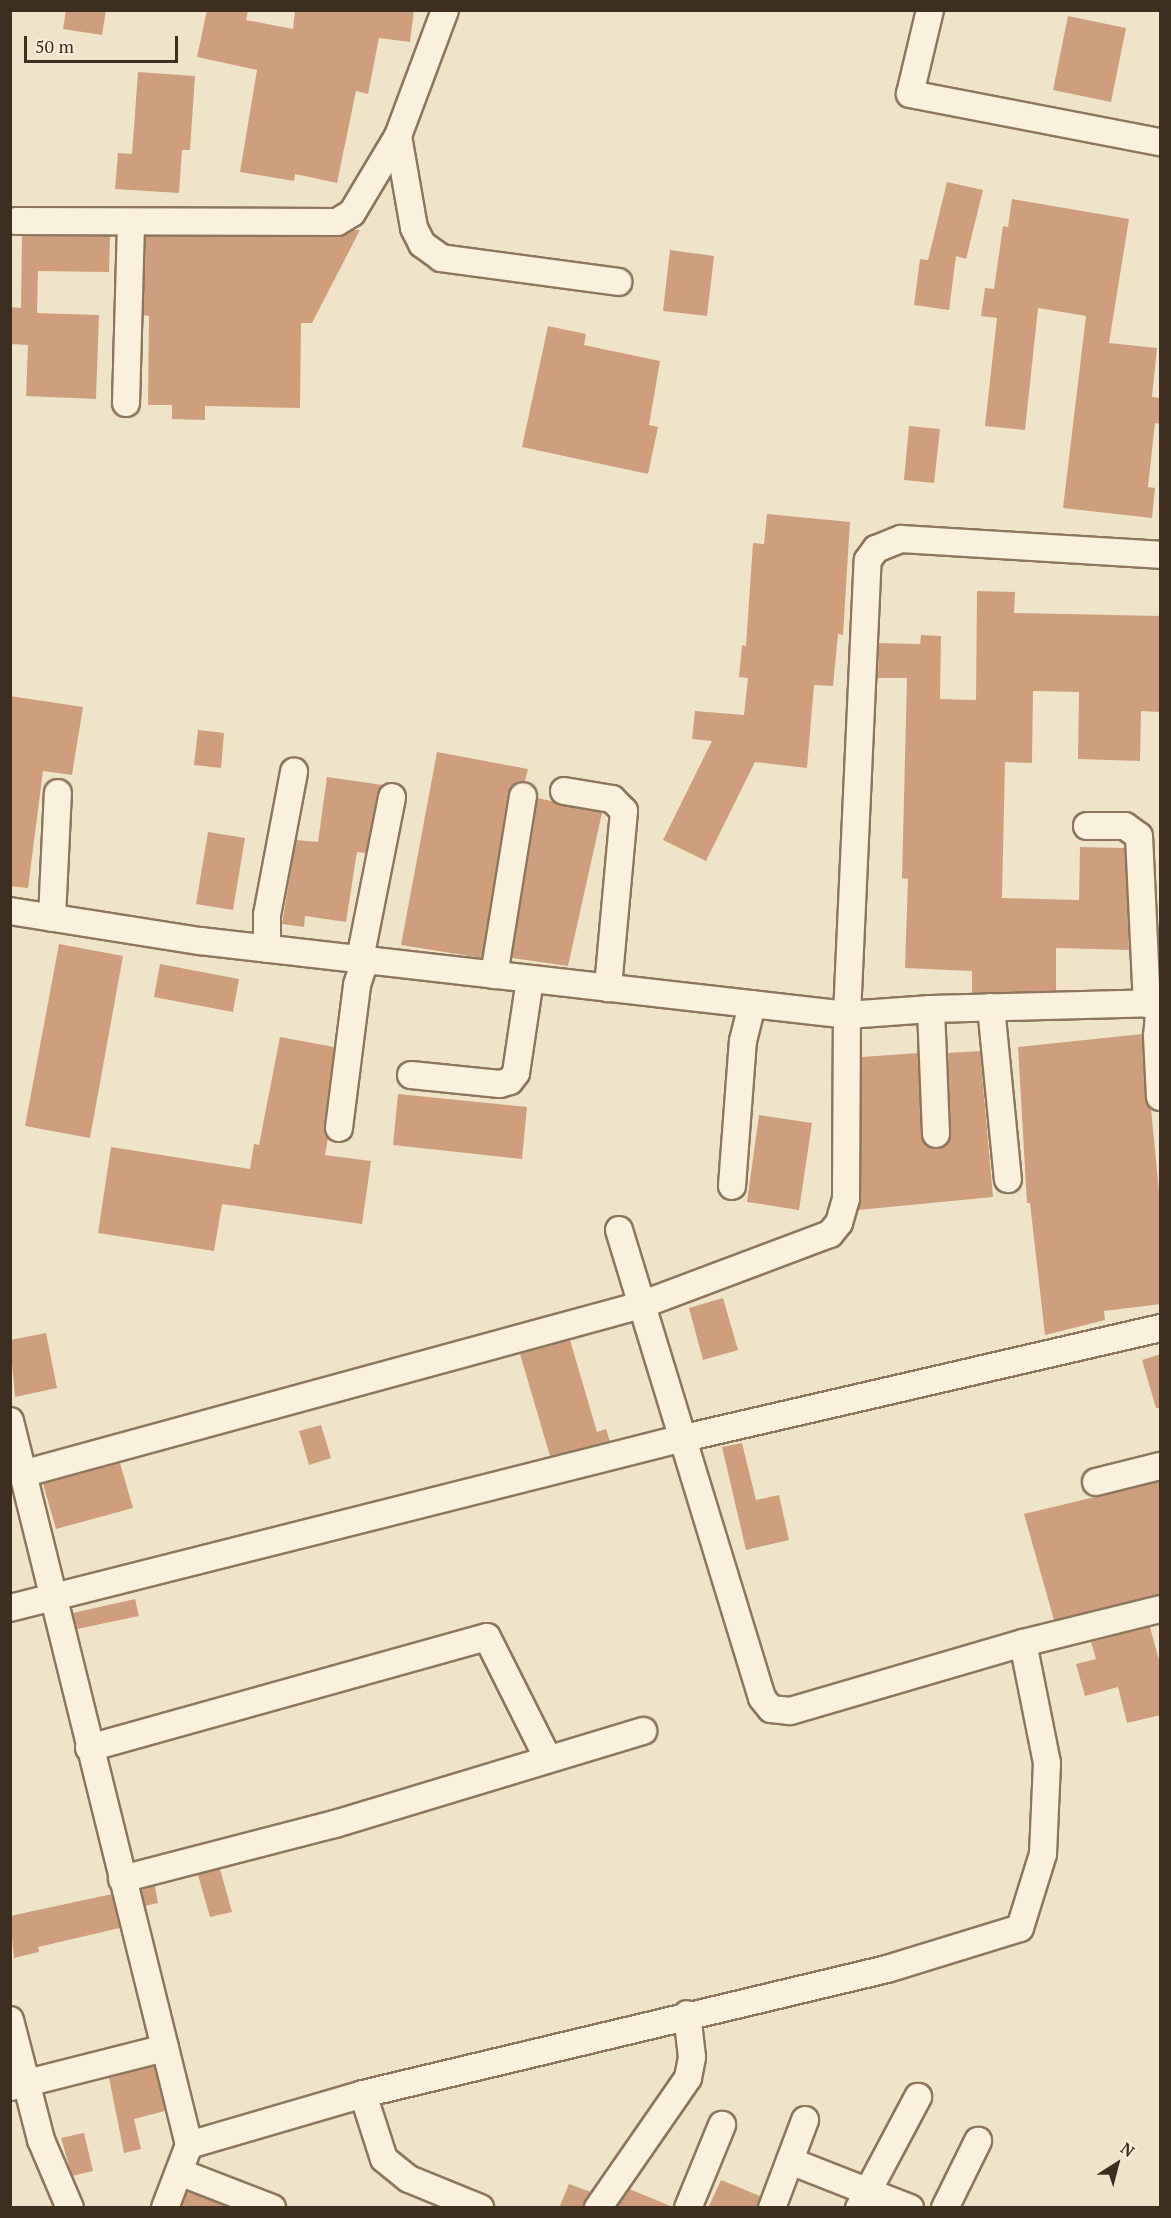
<!DOCTYPE html>
<style>
body{margin:0}
#map{position:relative;width:1171px;height:2218px;overflow:hidden;background:#f0e4c8;font-family:"PT Serif",serif}
div>[style]{position:absolute}
[style*='--x']{left:calc(var(--x)*1px);top:calc(var(--y)*1px);width:calc(var(--w)*1px);rotate:calc(var(--a)*1deg)}
.building>*{inset:0;background:#cf9f7d}
.roads{filter:drop-shadow(2px 0 #8d765c) drop-shadow(-2px 0 #8d765c) drop-shadow(0 2px #8d765c) drop-shadow(0 -2px #8d765c)}
.minor>*{height:26px;margin:-13px;padding:0 13px;transform-origin:13px;border-radius:13px;background:#faf1dc}
span{translate:-50% -50%;white-space:nowrap;text-align:center;line-height:1.15;-webkit-text-stroke:6px #f7eed8;paint-order:stroke}
.frame{position:absolute;inset:0;border:12px solid #3d2e20;pointer-events:none}
.north{position:absolute;left:1087px;top:2134px;width:60px;height:60px;-webkit-text-stroke:4px #f7eed8;paint-order:stroke;rotate:36deg;font-size:16px;font-weight:700;line-height:24px;text-align:center;color:#3d2e20}
.north::after{content:'';display:block;margin:auto;width:21px;height:27px;background:#3d2e20;clip-path:polygon(50% 0,100% 100%,50% 72%,0 100%)}
.scale{position:absolute;left:24px;top:36px;width:154px;height:27px;box-sizing:border-box;border:3px solid #3d2e20;border-top:0;padding-left:8px;font-size:18px;line-height:21px;white-space:nowrap;color:#3d2e20;-webkit-text-stroke:4px #f7eed8;paint-order:stroke}
</style>
<div id="map">
<div class="building">
<div style="clip-path:polygon(66px 10px,106px 10px,102px 35px,63px 29px)"></div>
<div style="clip-path:polygon(207px 10px,248px 10px,246px 20px,293px 29px,295px 10px,414px 10px,410px 42px,379px 38px,368px 94px,356px 91px,337px 183px,295px 174px,294px 181px,240px 172px,257px 70px,197px 57px)"></div>
<div style="clip-path:polygon(1068px 16px,1126px 28px,1111px 102px,1053px 90px)"></div>
<div style="clip-path:polygon(138px 72px,195px 76px,190px 150px,182px 150px,179px 193px,115px 189px,118px 153px,132px 154px)"></div>
<div style="clip-path:polygon(947px 182px,983px 190px,966px 259px,956px 256px,949px 310px,914px 305px,920px 259px,928px 260px)"></div>
<div style="clip-path:polygon(1012px 199px,1129px 219px,1109px 343px,1157px 348px,1152px 397px,1161px 398px,1161px 424px,1155px 423px,1148px 487px,1155px 488px,1152px 518px,1063px 508px,1086px 316px,1038px 308px,1025px 430px,985px 426px,997px 318px,981px 316px,985px 288px,994px 289px,1003px 226px,1008px 227px)"></div>
<div style="clip-path:polygon(352px 230px,360px 230px,312px 323px,301px 323px,300px 408px,205px 406px,205px 420px,172px 419px,172px 405px,148px 405px,149px 316px,143px 315px,146px 236px,337px 237px)"></div>
<div style="clip-path:polygon(22px 236px,110px 236px,109px 272px,38px 271px,37px 313px,99px 315px,96px 399px,26px 396px,28px 345px,10px 344px,10px 307px,21px 308px)"></div>
<div style="clip-path:polygon(670px 250px,714px 256px,707px 316px,663px 311px)"></div>
<div style="clip-path:polygon(548px 326px,586px 334px,584px 345px,660px 361px,649px 425px,658px 427px,648px 474px,522px 447px)"></div>
<div style="clip-path:polygon(909px 426px,940px 429px,934px 483px,904px 480px)"></div>
<div style="clip-path:polygon(767px 514px,850px 522px,843px 635px,838px 634px,833px 686px,814px 685px,807px 768px,755px 762px,706px 861px,663px 840px,712px 741px,692px 739px,695px 711px,744px 715px,748px 678px,739px 677px,742px 645px,746px 646px,753px 543px,764px 544px)"></div>
<div style="clip-path:polygon(977px 591px,1015px 592px,1014px 613px,1161px 616px,1161px 712px,1141px 711px,1140px 761px,1078px 759px,1079px 692px,1033px 691px,1032px 763px,1005px 762px,1002px 898px,1079px 900px,1080px 847px,1125px 848px,1129px 950px,1056px 948px,1056px 991px,972px 993px,972px 971px,905px 968px,908px 879px,902px 878px,907px 678px,878px 678px,879px 643px,920px 644px,921px 635px,941px 636px,940px 699px,976px 700px)"></div>
<div style="clip-path:polygon(10px 696px,83px 707px,72px 775px,43px 771px,28px 888px,10px 886px)"></div>
<div style="clip-path:polygon(198px 730px,224px 733px,221px 768px,194px 765px)"></div>
<div style="clip-path:polygon(437px 752px,528px 769px,525px 781px,517px 782px,508px 794px,482px 958px,401px 945px)"></div>
<div style="clip-path:polygon(327px 777px,383px 785px,377px 794px,366px 853px,357px 852px,346px 922px,305px 916px,304px 927px,282px 924px,296px 840px,318px 842px)"></div>
<div style="clip-path:polygon(538px 798px,602px 813px,568px 966px,512px 958px)"></div>
<div style="clip-path:polygon(208px 832px,245px 838px,233px 910px,196px 904px)"></div>
<div style="clip-path:polygon(59px 944px,123px 956px,90px 1138px,25px 1126px)"></div>
<div style="clip-path:polygon(160px 964px,239px 979px,233px 1012px,154px 997px)"></div>
<div style="clip-path:polygon(1142px 1034px,1145px 1098px,1151px 1109px,1161px 1211px,1161px 1304px,1104px 1311px,1105px 1320px,1045px 1335px,1030px 1203px,1027px 1203px,1018px 1047px)"></div>
<div style="clip-path:polygon(280px 1037px,334px 1047px,324px 1126px,328px 1138px,325px 1155px,371px 1161px,362px 1224px,222px 1204px,214px 1251px,98px 1233px,111px 1147px,250px 1169px,254px 1144px,259px 1145px)"></div>
<div style="clip-path:polygon(980px 1051px,993px 1197px,858px 1210px,862px 1057px,918px 1053px,921px 1135px,929px 1147px,937px 1149px,949px 1141px,951px 1134px,948px 1053px)"></div>
<div style="clip-path:polygon(398px 1094px,527px 1107px,522px 1159px,393px 1145px)"></div>
<div style="clip-path:polygon(759px 1115px,812px 1123px,799px 1210px,747px 1202px)"></div>
<div style="clip-path:polygon(723px 1298px,738px 1350px,703px 1360px,689px 1308px)"></div>
<div style="clip-path:polygon(46px 1333px,57px 1388px,15px 1397px,10px 1340px)"></div>
<div style="clip-path:polygon(570px 1340px,597px 1432px,606px 1429px,610px 1441px,550px 1456px,520px 1354px)"></div>
<div style="clip-path:polygon(1161px 1354px,1161px 1408px,1156px 1408px,1142px 1360px)"></div>
<div style="clip-path:polygon(321px 1425px,331px 1458px,309px 1465px,299px 1431px)"></div>
<div style="clip-path:polygon(742px 1443px,756px 1500px,779px 1495px,789px 1540px,746px 1550px,722px 1447px)"></div>
<div style="clip-path:polygon(120px 1463px,133px 1508px,56px 1529px,43px 1484px)"></div>
<div style="clip-path:polygon(1161px 1481px,1161px 1594px,1054px 1620px,1024px 1514px)"></div>
<div style="clip-path:polygon(135px 1599px,139px 1616px,77px 1629px,73px 1613px)"></div>
<div style="clip-path:polygon(1150px 1627px,1161px 1667px,1161px 1715px,1127px 1723px,1118px 1687px,1085px 1696px,1076px 1664px,1096px 1659px,1091px 1642px)"></div>
<div style="clip-path:polygon(220px 1869px,232px 1912px,210px 1917px,198px 1875px)"></div>
<div style="clip-path:polygon(155px 1886px,158px 1903px,145px 1906px,141px 1890px)"></div>
<div style="clip-path:polygon(112px 1894px,120px 1928px,38px 1947px,39px 1952px,14px 1958px,10px 1916px)"></div>
<div style="clip-path:polygon(154px 2066px,165px 2111px,134px 2119px,141px 2149px,124px 2153px,109px 2078px)"></div>
<div style="clip-path:polygon(84px 2133px,93px 2171px,72px 2176px,61px 2138px)"></div>
<div style="clip-path:polygon(721px 2180px,760px 2196px,757px 2208px,708px 2208px)"></div>
<div style="clip-path:polygon(569px 2184px,591px 2192px,583px 2208px,559px 2208px)"></div>
<div style="clip-path:polygon(629px 2189px,673px 2207px,673px 2208px,617px 2208px)"></div>
<div style="clip-path:polygon(187px 2191px,229px 2208px,181px 2208px)"></div>
</div>
<div class="roads">
<div class="minor">
<div style="--x:930;--y:10;--w:86;--a:103.4"></div>
<div style="--x:910;--y:94;--w:255;--a:10.9"></div>
<div style="--x:398;--y:136;--w:93;--a:80.1"></div>
<div style="--x:414;--y:228;--w:18;--a:63"></div>
<div style="--x:422;--y:244;--w:24;--a:36"></div>
<div style="--x:441;--y:258;--w:179;--a:7.7"></div>
<div style="--x:16;--y:221;--w:321;--a:0.2"></div>
<div style="--x:337;--y:222;--w:17;--a:-31"></div>
<div style="--x:352;--y:213;--w:90;--a:-59.1"></div>
<div style="--x:398;--y:136;--w:134;--a:-69.5"></div>
<div style="--x:126;--y:403;--w:181;--a:-88.4"></div>
<div style="--x:564;--y:791;--w:49;--a:9.5"></div>
<div style="--x:612;--y:799;--w:17;--a:45"></div>
<div style="--x:624;--y:811;--w:178;--a:95.2"></div>
<div style="--x:1087;--y:826;--w:38;--a:0"></div>
<div style="--x:1125;--y:826;--w:17;--a:36"></div>
<div style="--x:1139;--y:836;--w:168;--a:87.3"></div>
<div style="--x:10;--y:911;--w:192;--a:9"></div>
<div style="--x:200;--y:941;--w:651;--a:6.52"></div>
<div style="--x:847;--y:1015;--w:84;--a:-4.1"></div>
<div style="--x:931;--y:1009;--w:229;--a:-1.5"></div>
<div style="--x:52;--y:918;--w:125;--a:-87.3"></div>
<div style="--x:267;--y:949;--w:34;--a:-90"></div>
<div style="--x:267;--y:915;--w:146;--a:-79.3"></div>
<div style="--x:360;--y:959;--w:165;--a:-78.8"></div>
<div style="--x:494;--y:975;--w:181;--a:-80.8"></div>
<div style="--x:1160;--y:1003;--w:33;--a:95"></div>
<div style="--x:1157;--y:1036;--w:61;--a:87.2"></div>
<div style="--x:991;--y:1007;--w:173;--a:84.4"></div>
<div style="--x:931;--y:1009;--w:125;--a:87.7"></div>
<div style="--x:411;--y:1075;--w:89;--a:5.8"></div>
<div style="--x:500;--y:1084;--w:10;--a:-17"></div>
<div style="--x:510;--y:1081;--w:10;--a:-53"></div>
<div style="--x:516;--y:1073;--w:95;--a:-81.5"></div>
<div style="--x:339;--y:1128;--w:144;--a:-82.8"></div>
<div style="--x:357;--y:985;--w:26;--a:-72"></div>
<div style="--x:732;--y:1186;--w:145;--a:-85.7"></div>
<div style="--x:743;--y:1041;--w:38;--a:-76"></div>
<div style="--x:619;--y:1230;--w:489;--a:73"></div>
<div style="--x:762;--y:1698;--w:14;--a:51"></div>
<div style="--x:771;--y:1709;--w:19;--a:6"></div>
<div style="--x:790;--y:1711;--w:243;--a:-16.3"></div>
<div style="--x:1023;--y:1643;--w:141;--a:-13.9"></div>
<div style="--x:10;--y:1421;--w:746;--a:76.11"></div>
<div style="--x:189;--y:2145;--w:67;--a:110.9"></div>
<div style="--x:22;--y:1474;--w:642;--a:-15.27"></div>
<div style="--x:641;--y:1305;--w:202;--a:-20.6"></div>
<div style="--x:830;--y:1234;--w:14;--a:-51"></div>
<div style="--x:839;--y:1223;--w:25;--a:-74"></div>
<div style="--x:846;--y:1199;--w:184;--a:-89.7"></div>
<div style="--x:847;--y:1015;--w:455;--a:-87.4"></div>
<div style="--x:868;--y:560;--w:14;--a:-54"></div>
<div style="--x:876;--y:549;--w:27;--a:-22"></div>
<div style="--x:901;--y:539;--w:259;--a:3.5"></div>
<div style="--x:1096;--y:1482;--w:66;--a:-14"></div>
<div style="--x:10;--y:1608;--w:691;--a:-14.16"></div>
<div style="--x:680;--y:1439;--w:493;--a:-13"></div>
<div style="--x:89;--y:1748;--w:413;--a:-15.6"></div>
<div style="--x:487;--y:1637;--w:136;--a:63.4"></div>
<div style="--x:122;--y:1879;--w:220;--a:-14.5"></div>
<div style="--x:335;--y:1824;--w:322;--a:-16.8"></div>
<div style="--x:10;--y:2020;--w:124;--a:75.5"></div>
<div style="--x:41;--y:2140;--w:74;--a:66.9"></div>
<div style="--x:11;--y:2087;--w:159;--a:-14.2"></div>
<div style="--x:363;--y:2094;--w:68;--a:72.1"></div>
<div style="--x:384;--y:2159;--w:32;--a:39"></div>
<div style="--x:409;--y:2179;--w:77;--a:22.2"></div>
<div style="--x:189;--y:2145;--w:181;--a:-16.3"></div>
<div style="--x:363;--y:2094;--w:539;--a:-13.42"></div>
<div style="--x:887;--y:1969;--w:139;--a:-17.1"></div>
<div style="--x:1020;--y:1928;--w:77;--a:-72.7"></div>
<div style="--x:1043;--y:1854;--w:91;--a:-87.5"></div>
<div style="--x:1047;--y:1763;--w:122;--a:-101.3"></div>
<div style="--x:790;--y:2161;--w:129;--a:21.4"></div>
<div style="--x:179;--y:2172;--w:100;--a:21.2"></div>
<div style="--x:598;--y:2208;--w:158;--a:-55.3"></div>
<div style="--x:688;--y:2078;--w:21;--a:-79"></div>
<div style="--x:692;--y:2057;--w:43;--a:-96.6"></div>
<div style="--x:688;--y:2208;--w:90;--a:-67.7"></div>
<div style="--x:772;--y:2208;--w:94;--a:-69.4"></div>
<div style="--x:859;--y:2208;--w:126;--a:-62"></div>
<div style="--x:945;--y:2208;--w:75;--a:-63.8"></div>
</div>
</div>
<div class="frame"></div>
<div class="north">N</div>
<div class="scale">50 m</div>
</div>
